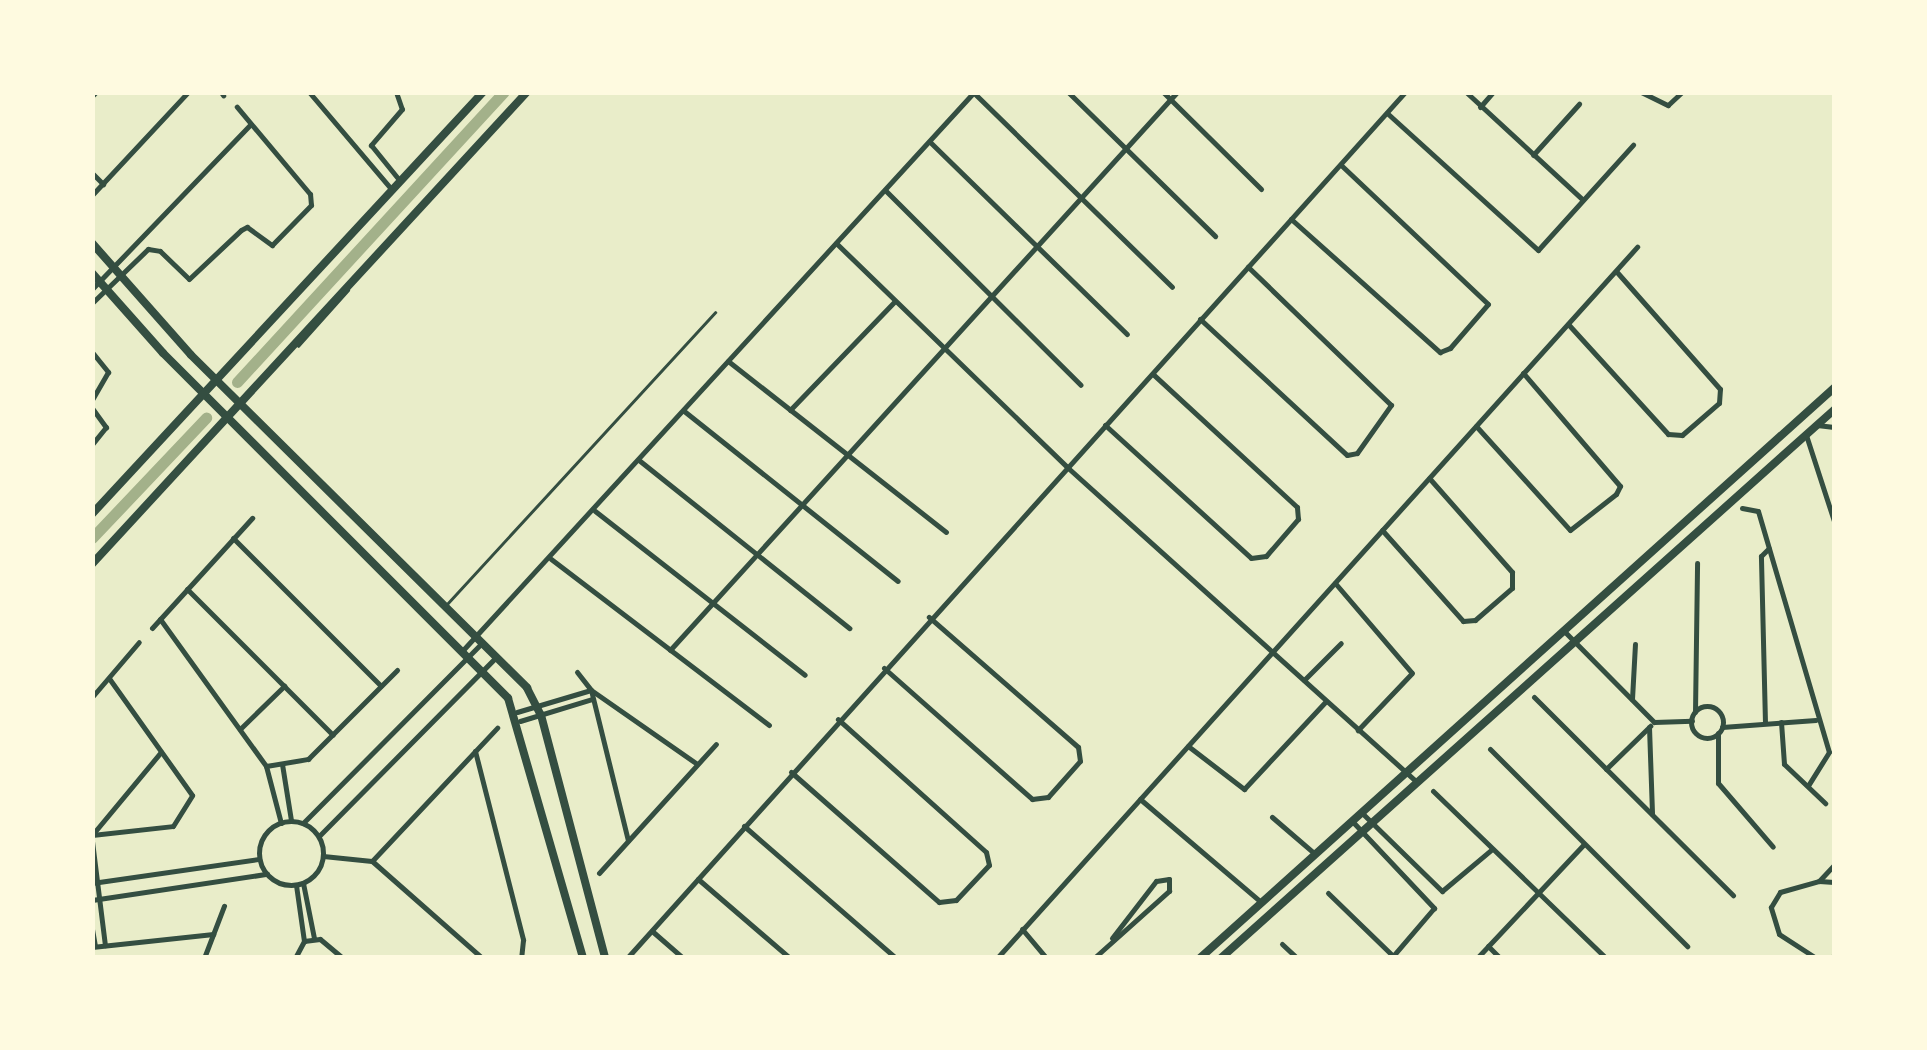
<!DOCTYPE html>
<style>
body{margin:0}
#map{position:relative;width:1927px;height:1050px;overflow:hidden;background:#e9edc9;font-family:"DejaVu Sans",sans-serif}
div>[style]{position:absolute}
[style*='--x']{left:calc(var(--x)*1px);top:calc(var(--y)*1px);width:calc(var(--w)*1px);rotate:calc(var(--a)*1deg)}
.canal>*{height:11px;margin:-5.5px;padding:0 5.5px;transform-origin:5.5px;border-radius:5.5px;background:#a3b18a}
.service>*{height:2.5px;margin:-1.25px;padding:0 1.25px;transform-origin:1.25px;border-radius:1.25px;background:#344e41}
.minor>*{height:5px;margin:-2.5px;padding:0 2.5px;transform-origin:2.5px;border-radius:2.5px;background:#344e41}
.minor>.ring{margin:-2.5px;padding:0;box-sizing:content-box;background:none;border:5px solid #344e41;border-radius:50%}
.tertiary>*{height:8px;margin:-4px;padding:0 4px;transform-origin:4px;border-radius:4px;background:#344e41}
.secondary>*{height:8px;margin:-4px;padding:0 4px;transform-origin:4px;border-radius:4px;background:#344e41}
span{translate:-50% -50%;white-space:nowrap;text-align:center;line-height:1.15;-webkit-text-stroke:8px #fefae0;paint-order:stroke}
.frame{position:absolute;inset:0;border:95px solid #fefae0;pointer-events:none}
</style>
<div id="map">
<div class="canal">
<div style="--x:237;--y:382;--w:394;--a:-47.4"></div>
<div style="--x:92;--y:538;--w:166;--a:-46.5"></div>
</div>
<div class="service">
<div style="--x:298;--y:346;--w:75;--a:-48.2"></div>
<div style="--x:447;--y:604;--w:396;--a:-47.4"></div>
</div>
<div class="minor">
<div style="--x:221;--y:92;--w:4;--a:56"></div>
<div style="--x:309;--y:92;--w:128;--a:49.7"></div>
<div style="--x:396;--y:92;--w:18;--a:71"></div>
<div style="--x:402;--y:109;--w:48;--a:130.7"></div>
<div style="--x:371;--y:145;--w:46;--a:51.1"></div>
<div style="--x:1068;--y:92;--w:206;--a:44.4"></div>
<div style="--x:1163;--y:92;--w:138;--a:44.7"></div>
<div style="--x:1466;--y:92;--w:158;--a:42.7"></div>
<div style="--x:1641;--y:92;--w:30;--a:26"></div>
<div style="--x:1668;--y:105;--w:19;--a:-43"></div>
<div style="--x:974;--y:93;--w:277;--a:44.4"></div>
<div style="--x:92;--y:96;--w:6;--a:-45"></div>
<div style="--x:1480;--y:107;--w:20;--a:-49"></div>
<div style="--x:1387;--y:113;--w:204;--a:42.2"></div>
<div style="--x:1538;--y:250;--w:142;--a:-47.9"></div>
<div style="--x:930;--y:142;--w:275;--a:44.3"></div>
<div style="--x:1533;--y:155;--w:69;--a:-48"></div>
<div style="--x:92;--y:173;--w:16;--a:45"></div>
<div style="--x:885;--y:190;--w:276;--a:44.9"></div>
<div style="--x:92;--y:195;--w:141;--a:-47"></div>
<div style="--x:1291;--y:219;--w:200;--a:41.8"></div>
<div style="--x:1440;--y:352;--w:11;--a:-22"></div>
<div style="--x:1450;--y:348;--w:58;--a:-49.2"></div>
<div style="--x:1488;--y:304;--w:202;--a:-136.6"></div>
<div style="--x:836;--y:243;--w:322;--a:44.1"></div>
<div style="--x:1067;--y:467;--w:469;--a:42"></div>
<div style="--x:92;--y:289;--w:229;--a:-46.1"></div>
<div style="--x:92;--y:303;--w:78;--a:-44"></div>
<div style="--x:148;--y:249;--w:12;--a:9"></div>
<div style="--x:160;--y:251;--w:40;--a:44"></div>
<div style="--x:189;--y:279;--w:71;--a:-43.3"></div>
<div style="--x:241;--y:230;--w:7;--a:-27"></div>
<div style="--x:247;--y:227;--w:31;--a:36"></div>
<div style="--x:272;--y:245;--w:56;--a:-45.7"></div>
<div style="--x:311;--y:205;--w:11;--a:-95"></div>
<div style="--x:310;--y:194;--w:114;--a:-130"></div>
<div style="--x:1200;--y:319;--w:200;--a:42.8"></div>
<div style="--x:1347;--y:455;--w:10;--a:-11"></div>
<div style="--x:1357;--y:453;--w:59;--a:-54.7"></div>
<div style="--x:1391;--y:405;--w:199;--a:-136"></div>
<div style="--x:1568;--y:324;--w:149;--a:47.7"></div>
<div style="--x:1668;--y:434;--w:14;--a:4"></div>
<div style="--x:1682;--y:435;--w:49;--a:-40.9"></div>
<div style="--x:1719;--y:403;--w:14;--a:-86"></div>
<div style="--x:1720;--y:389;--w:157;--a:-131.4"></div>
<div style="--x:92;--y:352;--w:26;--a:51"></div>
<div style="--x:108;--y:372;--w:32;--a:120"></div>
<div style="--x:728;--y:361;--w:277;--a:38.1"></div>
<div style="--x:92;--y:408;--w:24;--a:54"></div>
<div style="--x:106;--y:427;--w:22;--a:129"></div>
<div style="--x:790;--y:410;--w:150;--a:-46.1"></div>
<div style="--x:684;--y:411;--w:273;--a:38.5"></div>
<div style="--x:1105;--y:425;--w:197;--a:42.3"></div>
<div style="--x:1251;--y:558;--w:15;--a:-8"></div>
<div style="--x:1266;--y:556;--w:49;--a:-49.1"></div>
<div style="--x:1298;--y:519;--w:12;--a:-95"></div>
<div style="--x:1297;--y:507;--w:196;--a:-137.3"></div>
<div style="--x:1817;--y:425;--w:17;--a:7"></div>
<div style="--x:1476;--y:426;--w:140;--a:47.9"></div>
<div style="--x:1570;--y:530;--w:58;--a:-38"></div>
<div style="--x:1616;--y:494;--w:9;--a:-63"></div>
<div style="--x:1620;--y:486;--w:149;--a:-130.6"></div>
<div style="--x:1806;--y:435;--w:90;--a:72"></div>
<div style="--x:640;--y:461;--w:268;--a:38.6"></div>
<div style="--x:1742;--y:508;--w:16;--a:11"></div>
<div style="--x:1758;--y:511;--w:251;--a:73.6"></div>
<div style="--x:1829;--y:752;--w:39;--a:122"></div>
<div style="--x:595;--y:511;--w:266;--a:38"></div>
<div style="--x:1382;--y:530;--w:122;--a:48.3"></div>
<div style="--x:1463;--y:621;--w:12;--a:-5"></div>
<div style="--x:1475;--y:620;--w:49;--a:-40.9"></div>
<div style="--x:1512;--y:588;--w:16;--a:-90"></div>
<div style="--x:1512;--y:572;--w:125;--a:-131.4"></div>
<div style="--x:233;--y:538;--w:209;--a:45"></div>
<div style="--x:551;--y:559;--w:274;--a:37.3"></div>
<div style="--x:1335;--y:583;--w:118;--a:49.5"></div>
<div style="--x:1412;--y:673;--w:79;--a:133.5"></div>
<div style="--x:187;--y:589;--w:206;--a:45"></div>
<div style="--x:160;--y:619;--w:181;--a:54.2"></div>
<div style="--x:266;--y:766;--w:59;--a:75.3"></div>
<div style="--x:152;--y:628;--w:149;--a:-47.7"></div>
<div style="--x:1564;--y:631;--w:128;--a:45.3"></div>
<div style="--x:1654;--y:722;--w:38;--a:-2"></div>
<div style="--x:463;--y:650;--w:757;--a:-47.52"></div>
<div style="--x:670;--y:650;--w:754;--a:-47.74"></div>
<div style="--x:884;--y:668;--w:198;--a:41.5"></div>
<div style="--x:1032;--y:799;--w:16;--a:-7"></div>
<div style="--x:1048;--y:797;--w:48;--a:-48.4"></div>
<div style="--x:1080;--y:761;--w:14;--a:-98"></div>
<div style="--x:1078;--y:747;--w:198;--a:-138.9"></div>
<div style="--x:577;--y:672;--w:23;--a:52"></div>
<div style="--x:591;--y:690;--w:129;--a:34.9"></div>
<div style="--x:1304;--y:680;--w:52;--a:-45"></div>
<div style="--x:591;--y:690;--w:155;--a:76.2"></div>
<div style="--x:92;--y:697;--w:72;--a:-49.5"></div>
<div style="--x:1534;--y:697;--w:281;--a:44.9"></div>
<div style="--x:1632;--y:699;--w:55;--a:-86.9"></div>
<div class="ring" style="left:1691px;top:706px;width:27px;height:27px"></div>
<div style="--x:517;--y:712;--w:77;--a:-16.6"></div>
<div style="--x:1695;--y:712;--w:149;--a:-89.2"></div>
<div style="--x:520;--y:721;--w:75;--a:-17"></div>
<div style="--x:1781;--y:722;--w:42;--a:85.9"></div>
<div style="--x:1784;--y:764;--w:57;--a:43.6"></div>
<div style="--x:1765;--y:723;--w:167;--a:-91.4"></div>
<div style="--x:1761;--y:556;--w:11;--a:-45"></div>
<div style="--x:1649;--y:727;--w:87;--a:88"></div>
<div style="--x:1722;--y:727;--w:94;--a:-4.3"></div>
<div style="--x:240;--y:729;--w:62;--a:-44.3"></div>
<div style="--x:1718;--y:733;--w:50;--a:90"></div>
<div style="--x:1718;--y:783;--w:84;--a:49.3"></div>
<div style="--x:1188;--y:746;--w:71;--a:37.5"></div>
<div style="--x:1244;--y:789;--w:120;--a:-47"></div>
<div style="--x:1490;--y:749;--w:279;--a:45"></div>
<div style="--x:475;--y:751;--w:195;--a:75.7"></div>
<div style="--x:523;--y:940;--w:18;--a:96"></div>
<div style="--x:282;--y:764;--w:57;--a:80.9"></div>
<div style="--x:266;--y:766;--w:43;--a:-9.5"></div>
<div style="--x:308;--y:759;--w:126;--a:-45"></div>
<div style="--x:1606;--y:769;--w:62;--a:-44.3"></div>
<div style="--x:791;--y:772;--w:197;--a:41.3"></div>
<div style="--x:939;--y:902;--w:17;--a:-7"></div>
<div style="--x:956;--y:900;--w:48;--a:-46.7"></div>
<div style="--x:989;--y:865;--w:13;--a:-103"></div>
<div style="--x:986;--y:852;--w:199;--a:-138.1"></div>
<div style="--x:1433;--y:791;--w:240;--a:44"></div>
<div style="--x:1140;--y:799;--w:159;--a:40.4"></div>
<div style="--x:1362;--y:813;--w:112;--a:44.3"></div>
<div style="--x:1442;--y:891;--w:64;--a:-39.9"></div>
<div style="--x:1272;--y:817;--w:57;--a:40.7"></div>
<div class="ring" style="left:259px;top:821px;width:59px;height:59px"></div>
<div style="--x:1352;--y:821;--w:120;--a:46.7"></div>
<div style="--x:1434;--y:908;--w:63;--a:130.5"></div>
<div style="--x:303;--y:823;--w:252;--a:-45.2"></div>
<div style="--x:744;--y:826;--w:201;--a:41"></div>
<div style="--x:92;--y:835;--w:81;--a:-6.3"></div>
<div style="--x:173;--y:826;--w:36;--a:-58"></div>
<div style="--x:192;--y:795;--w:143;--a:-125.4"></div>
<div style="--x:92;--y:835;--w:108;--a:-50.3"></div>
<div style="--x:319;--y:836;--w:252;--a:-45.3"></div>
<div style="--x:92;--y:841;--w:105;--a:82.9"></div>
<div style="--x:323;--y:856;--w:49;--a:5.8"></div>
<div style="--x:372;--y:861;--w:147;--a:41.4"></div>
<div style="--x:372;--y:861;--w:183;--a:-46.8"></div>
<div style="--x:599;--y:873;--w:174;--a:-47.8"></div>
<div style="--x:698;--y:879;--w:121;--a:40.7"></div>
<div style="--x:1819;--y:881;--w:15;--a:4"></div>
<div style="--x:92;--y:883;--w:169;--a:-8.2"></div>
<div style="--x:303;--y:883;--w:56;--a:78.7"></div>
<div style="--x:296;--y:885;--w:57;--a:81.9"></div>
<div style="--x:1328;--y:893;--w:92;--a:44.1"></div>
<div style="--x:92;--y:900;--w:177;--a:-8.5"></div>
<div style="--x:92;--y:929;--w:17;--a:80"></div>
<div style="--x:1022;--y:929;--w:38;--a:50"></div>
<div style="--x:652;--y:931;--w:41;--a:41.1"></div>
<div style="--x:304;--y:941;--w:16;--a:-7"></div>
<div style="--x:320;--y:939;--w:30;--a:40"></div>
<div style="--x:1282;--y:944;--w:21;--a:43"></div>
<div style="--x:1488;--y:946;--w:17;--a:45"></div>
<div style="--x:92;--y:947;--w:122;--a:-6.1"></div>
<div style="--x:204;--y:958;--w:56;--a:-69"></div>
<div style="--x:295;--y:958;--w:19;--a:-62"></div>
<div style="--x:627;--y:958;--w:1164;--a:-48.06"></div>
<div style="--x:997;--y:958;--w:957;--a:-48.01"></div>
<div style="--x:1094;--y:958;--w:101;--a:-41.8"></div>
<div style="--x:1169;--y:891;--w:12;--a:-90"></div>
<div style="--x:1169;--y:879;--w:13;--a:171"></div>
<div style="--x:1156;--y:881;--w:72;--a:127.7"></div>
<div style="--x:1477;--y:958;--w:155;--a:-46.8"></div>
<div style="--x:1816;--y:958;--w:44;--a:-147"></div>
<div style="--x:1779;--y:934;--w:28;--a:-107"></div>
<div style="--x:1771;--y:907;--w:17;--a:-59"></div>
<div style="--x:1780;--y:892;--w:41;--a:-15.8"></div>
<div style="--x:1819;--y:881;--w:22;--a:-47"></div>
<div style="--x:1829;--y:958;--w:5;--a:-22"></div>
</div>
<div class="tertiary">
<div style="--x:92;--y:243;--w:149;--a:48.5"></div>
<div style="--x:191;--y:355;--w:473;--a:44.7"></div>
<div style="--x:527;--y:688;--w:30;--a:63"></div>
<div style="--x:541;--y:715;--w:251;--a:75.2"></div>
<div style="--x:92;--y:273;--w:107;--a:48.4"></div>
<div style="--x:163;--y:353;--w:488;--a:45"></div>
<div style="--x:508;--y:698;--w:271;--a:73.9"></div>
<div style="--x:1200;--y:958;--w:853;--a:-41.96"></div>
<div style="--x:1221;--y:958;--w:822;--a:-41.8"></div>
</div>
<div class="secondary">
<div style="--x:92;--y:514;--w:575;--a:-47.18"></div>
<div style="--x:92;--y:564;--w:642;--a:-47.34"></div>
</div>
<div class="frame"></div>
</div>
